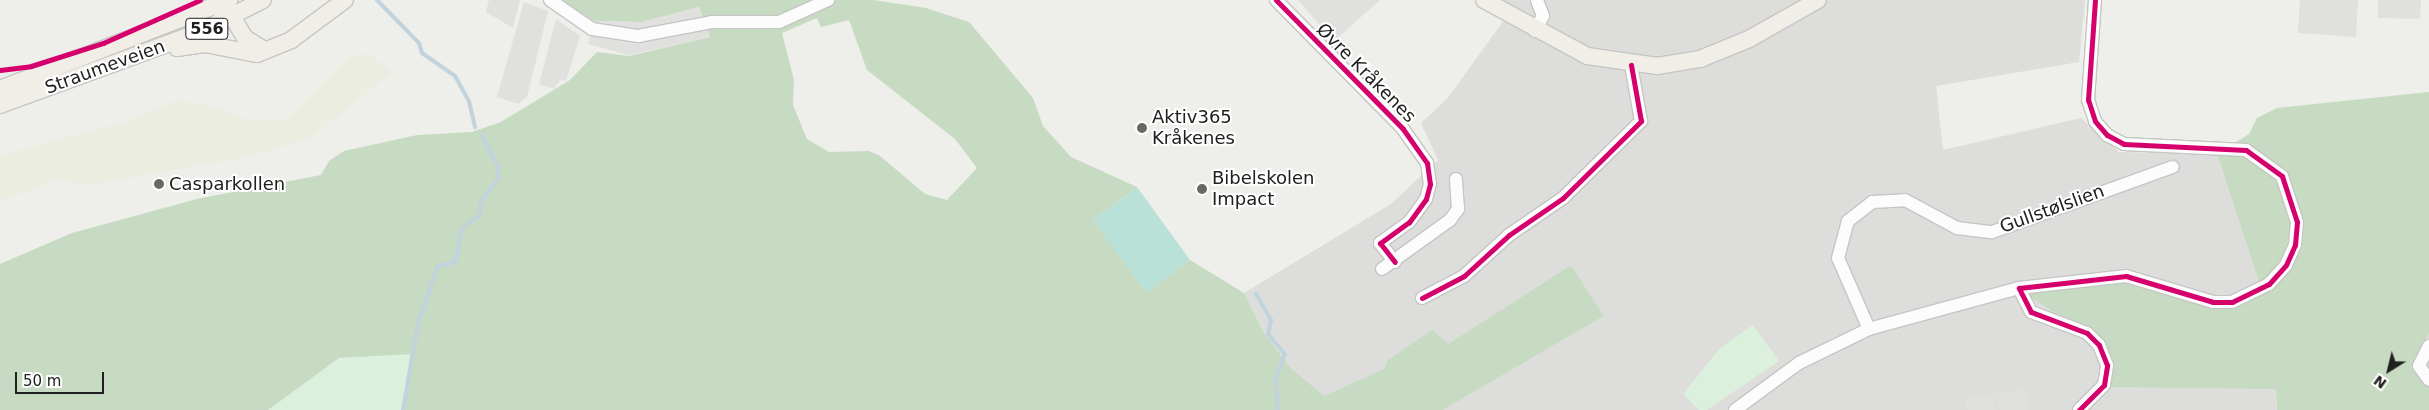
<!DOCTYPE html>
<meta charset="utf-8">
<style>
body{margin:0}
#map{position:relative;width:2429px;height:410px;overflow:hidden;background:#eeeeea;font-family:"DejaVu Sans",sans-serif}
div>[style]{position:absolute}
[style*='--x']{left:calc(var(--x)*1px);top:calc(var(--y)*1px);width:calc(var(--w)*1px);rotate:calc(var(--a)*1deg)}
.residential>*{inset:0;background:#dddddb}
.farmland>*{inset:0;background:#eaeddf}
.forest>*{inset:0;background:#c6dbc2}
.park>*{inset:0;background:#dbf1de}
.pitch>*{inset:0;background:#bae1d7}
.parking>*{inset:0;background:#e0e0df}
.stream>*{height:4px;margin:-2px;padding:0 2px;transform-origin:2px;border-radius:2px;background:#c1d3dd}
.roads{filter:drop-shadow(1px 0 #c5c5c4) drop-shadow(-1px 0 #c5c5c4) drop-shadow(0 1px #c5c5c4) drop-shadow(0 -1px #c5c5c4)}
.minor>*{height:12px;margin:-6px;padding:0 6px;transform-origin:6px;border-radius:6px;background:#fcfcfc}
.major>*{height:16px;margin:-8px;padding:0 8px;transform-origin:8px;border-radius:8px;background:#f1eee7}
.cycleway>*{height:5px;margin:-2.5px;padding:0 2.5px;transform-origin:2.5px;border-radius:2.5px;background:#d6006c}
.dots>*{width:14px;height:14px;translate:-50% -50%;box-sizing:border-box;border:2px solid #fff;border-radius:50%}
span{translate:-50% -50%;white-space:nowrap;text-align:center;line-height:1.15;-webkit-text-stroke:4px #fff;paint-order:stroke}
.shield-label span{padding:1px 4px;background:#fff;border:1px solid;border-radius:4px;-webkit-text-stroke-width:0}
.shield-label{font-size:16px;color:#202020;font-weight:700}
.street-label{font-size:18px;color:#202020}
.poi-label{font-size:18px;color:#202020}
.left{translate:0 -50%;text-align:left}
.north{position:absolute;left:2364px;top:345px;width:50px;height:50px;-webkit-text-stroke:4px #fff;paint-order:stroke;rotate:216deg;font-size:14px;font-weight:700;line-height:20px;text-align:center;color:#202020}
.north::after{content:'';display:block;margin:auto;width:18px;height:22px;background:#202020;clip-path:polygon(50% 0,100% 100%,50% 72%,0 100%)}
.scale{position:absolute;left:15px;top:372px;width:89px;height:22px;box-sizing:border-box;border:2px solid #202020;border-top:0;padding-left:6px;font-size:15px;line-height:18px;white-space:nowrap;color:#202020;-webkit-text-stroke:4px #fff;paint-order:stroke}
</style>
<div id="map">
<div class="residential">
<div style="clip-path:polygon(1496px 0,2085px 0,2079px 62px,1936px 86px,1943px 150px,2081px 118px,2119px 152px,2217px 154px,2263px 294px,2211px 309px,2132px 277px,2276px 389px,2277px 410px,1443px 410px,1604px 316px,1571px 265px,1448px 344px,1324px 396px,1290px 367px,1264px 333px,1244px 293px,1391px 204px,1438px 160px,1421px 123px,1447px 99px,1512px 9px)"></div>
<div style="clip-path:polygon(2429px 333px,2429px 386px,2411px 368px)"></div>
</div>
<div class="farmland">
<div style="clip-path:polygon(369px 54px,392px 72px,310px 138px,246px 157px,88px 185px,57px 180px,0 201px,0 156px,135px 119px,174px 101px,206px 105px,248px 120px,287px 120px,351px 56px)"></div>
</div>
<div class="forest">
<div style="clip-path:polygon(evenodd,562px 0,873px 0,926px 8px,969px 22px,1033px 98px,1043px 126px,1071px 157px,1137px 187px,1093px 220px,1147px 292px,1190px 260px,1244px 293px,1264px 333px,1290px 367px,1324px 396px,1384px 369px,1388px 360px,1432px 330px,1448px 344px,1571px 265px,1604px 316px,1443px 410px,0 410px,0 264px,72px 233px,197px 199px,321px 175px,329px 161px,344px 151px,417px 135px,472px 132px,501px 122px,570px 80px,597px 52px,629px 56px,710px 37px,699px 7px,642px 22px,594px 21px,562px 0,817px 18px,821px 27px,849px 20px,867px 70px,955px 139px,977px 168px,947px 200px,925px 194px,880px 156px,869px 151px,829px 152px,807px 139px,793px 105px,794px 80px,782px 33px,817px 18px)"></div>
<div style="clip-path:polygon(2429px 92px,2429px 333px,2411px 368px,2429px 386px,2429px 410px,2277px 410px,2276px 389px,2110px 387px,2093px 337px,2019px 290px,2132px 277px,2211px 309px,2263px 294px,2217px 154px,2249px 134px,2257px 118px,2277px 108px)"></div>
</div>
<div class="park">
<div style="clip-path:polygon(1753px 325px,1779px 361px,1707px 410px,1699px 410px,1683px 394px,1720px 348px)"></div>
<div style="clip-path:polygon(412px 354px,403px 410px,268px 410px,339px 358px)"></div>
</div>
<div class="pitch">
<div style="clip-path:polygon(1137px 187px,1190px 260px,1146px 293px,1093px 220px)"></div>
</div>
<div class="parking">
<div style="clip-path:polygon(489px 0,520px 0,513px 28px,486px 12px)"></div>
<div style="clip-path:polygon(1298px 0,1380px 0,1334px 41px)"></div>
<div style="clip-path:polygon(2300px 0,2358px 0,2356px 37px,2298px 33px)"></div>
<div style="clip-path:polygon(2378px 0,2421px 0,2420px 19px,2378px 18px)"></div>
<div style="clip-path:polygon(524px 2px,548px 11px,527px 97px,518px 104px,497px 97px)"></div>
<div style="clip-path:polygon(699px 7px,710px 37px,629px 55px,588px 44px,594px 21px,642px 22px)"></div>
<div style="clip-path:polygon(556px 19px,580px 36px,566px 81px,560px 80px,554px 89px,539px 84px)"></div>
<div style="clip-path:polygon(2026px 390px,2029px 410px,1999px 410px,1996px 393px)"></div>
<div style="clip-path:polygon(1995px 396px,1997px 410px,1967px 410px,1966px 399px)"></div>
</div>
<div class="stream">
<div style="--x:377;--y:0;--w:60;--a:45.7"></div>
<div style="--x:419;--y:43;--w:10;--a:73"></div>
<div style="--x:422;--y:53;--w:40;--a:34.9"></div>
<div style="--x:455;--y:76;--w:29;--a:61"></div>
<div style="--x:469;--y:101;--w:27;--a:77"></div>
<div style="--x:1256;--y:294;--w:30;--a:60"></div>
<div style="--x:1271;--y:320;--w:14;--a:102"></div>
<div style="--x:1268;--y:334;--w:26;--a:50"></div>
<div style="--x:1285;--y:354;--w:25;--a:111"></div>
<div style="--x:1276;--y:377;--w:33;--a:87"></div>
<div style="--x:403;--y:410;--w:88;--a:-80.2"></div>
<div style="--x:418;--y:323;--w:60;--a:-70.7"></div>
<div style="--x:438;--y:266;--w:17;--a:-13"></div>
<div style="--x:455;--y:262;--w:35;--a:-78"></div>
<div style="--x:462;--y:228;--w:22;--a:-36"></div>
<div style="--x:480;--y:215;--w:14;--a:-86"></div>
<div style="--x:481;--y:201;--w:28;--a:-52"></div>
<div style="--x:498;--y:179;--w:13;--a:-90"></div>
<div style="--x:498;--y:166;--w:34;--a:-118"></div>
</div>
<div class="roads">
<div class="minor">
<div style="--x:550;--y:0;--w:51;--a:34.6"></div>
<div style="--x:592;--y:29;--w:47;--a:8.7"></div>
<div style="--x:638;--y:36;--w:75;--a:-10.7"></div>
<div style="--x:712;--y:22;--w:67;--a:0"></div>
<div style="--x:779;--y:22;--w:54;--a:-24.2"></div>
<div style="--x:1276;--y:0;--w:181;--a:45.4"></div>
<div style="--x:1403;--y:129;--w:42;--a:54.8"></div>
<div style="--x:1427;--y:163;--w:21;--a:82"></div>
<div style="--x:1430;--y:184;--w:16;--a:105"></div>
<div style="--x:1426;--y:199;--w:29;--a:126"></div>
<div style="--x:1409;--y:222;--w:36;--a:144"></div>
<div style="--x:1380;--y:243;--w:24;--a:52"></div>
<div style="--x:1535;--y:31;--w:17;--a:-62"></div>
<div style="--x:1543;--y:16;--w:17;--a:-111"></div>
<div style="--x:1382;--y:269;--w:84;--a:-35.8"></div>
<div style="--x:1450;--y:220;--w:14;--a:-54"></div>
<div style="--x:1458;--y:209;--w:30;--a:-94"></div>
<div style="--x:1422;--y:298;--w:47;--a:-27.6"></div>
<div style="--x:1464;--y:276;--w:61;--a:-42.3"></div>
<div style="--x:1509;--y:235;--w:65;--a:-34.4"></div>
<div style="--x:1563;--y:198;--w:110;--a:-44.6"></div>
<div style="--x:1641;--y:121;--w:57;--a:-100.1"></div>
<div style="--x:1869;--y:329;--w:77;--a:-113.6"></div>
<div style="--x:1838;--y:258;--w:38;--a:-75"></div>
<div style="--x:1848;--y:221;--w:31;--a:-38"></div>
<div style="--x:1872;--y:202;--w:33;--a:-3"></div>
<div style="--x:1905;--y:200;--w:59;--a:28.3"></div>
<div style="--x:1957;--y:228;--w:35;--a:7"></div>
<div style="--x:1992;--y:232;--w:192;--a:-19.8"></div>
<div style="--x:2429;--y:346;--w:22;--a:117"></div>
<div style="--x:2419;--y:366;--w:17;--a:54"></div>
<div style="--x:1735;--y:410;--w:79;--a:-36.3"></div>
<div style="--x:1799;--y:363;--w:78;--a:-25.9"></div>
<div style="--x:1869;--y:329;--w:156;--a:-15.3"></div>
<div style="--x:2079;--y:410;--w:35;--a:-45"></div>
<div style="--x:2104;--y:385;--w:20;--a:-81"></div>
<div style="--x:2107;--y:365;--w:22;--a:-112"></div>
<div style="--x:2099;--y:345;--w:17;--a:-135"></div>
<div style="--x:2087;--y:333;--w:60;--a:-159.4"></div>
<div style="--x:2031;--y:312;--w:27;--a:-117"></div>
<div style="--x:2019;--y:288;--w:108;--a:-6.4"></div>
<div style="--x:2126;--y:276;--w:91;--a:16.6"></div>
<div style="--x:2213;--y:302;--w:19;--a:0"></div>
<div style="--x:2232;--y:302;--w:41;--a:-25.9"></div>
<div style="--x:2269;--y:284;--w:25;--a:-48"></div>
<div style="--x:2286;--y:265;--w:22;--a:-66"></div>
<div style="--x:2295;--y:245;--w:23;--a:-85"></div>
<div style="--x:2297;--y:222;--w:48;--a:-108.1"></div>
<div style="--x:2282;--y:176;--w:44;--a:-144.2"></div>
<div style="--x:2246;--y:150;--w:122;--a:-177.2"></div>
<div style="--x:2124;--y:144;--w:19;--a:-152"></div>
<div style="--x:2107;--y:135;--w:18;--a:-131"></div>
<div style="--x:2095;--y:121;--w:22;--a:-108"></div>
<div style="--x:2088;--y:100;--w:100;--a:-86"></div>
</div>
<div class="major">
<div style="--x:1484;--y:0;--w:117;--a:28.5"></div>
<div style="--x:1587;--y:56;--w:71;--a:8.1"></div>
<div style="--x:1657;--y:66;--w:44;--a:-9.2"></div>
<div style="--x:1700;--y:59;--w:53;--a:-22.2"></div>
<div style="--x:1749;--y:39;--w:79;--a:-29.5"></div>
<div style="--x:222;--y:15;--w:11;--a:15"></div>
<div style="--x:233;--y:18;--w:23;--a:59"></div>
<div style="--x:245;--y:38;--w:22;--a:32"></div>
<div style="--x:177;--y:48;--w:28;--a:-8"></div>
<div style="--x:205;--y:44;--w:53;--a:10.9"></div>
<div style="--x:257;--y:54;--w:37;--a:-22"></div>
<div style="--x:291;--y:40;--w:67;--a:-36.5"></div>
<div style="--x:0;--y:89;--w:246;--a:-21.2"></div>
<div style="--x:0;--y:105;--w:215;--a:-20.1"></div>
<div style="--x:202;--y:31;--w:68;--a:-26.9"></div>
</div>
</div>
<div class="cycleway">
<div style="--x:1276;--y:0;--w:181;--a:45.4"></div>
<div style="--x:1403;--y:129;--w:42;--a:54.8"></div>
<div style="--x:1427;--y:163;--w:21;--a:82"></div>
<div style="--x:1430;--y:184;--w:16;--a:105"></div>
<div style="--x:1426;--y:199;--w:29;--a:126"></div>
<div style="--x:1409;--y:222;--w:36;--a:144"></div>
<div style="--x:1380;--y:243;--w:24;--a:52"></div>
<div style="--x:0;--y:70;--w:31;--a:-7"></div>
<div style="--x:31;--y:66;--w:76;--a:-17.7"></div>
<div style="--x:103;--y:43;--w:106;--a:-23.9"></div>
<div style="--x:1422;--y:298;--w:47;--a:-27.6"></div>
<div style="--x:1464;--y:276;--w:61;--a:-42.3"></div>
<div style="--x:1509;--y:235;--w:65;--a:-34.4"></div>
<div style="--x:1563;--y:198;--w:110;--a:-44.6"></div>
<div style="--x:1641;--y:121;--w:57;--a:-100.1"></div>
<div style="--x:2079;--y:410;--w:35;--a:-45"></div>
<div style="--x:2104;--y:385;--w:20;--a:-81"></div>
<div style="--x:2107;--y:365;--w:22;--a:-112"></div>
<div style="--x:2099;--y:345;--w:17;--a:-135"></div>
<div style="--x:2087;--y:333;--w:60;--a:-159.4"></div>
<div style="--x:2031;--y:312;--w:27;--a:-117"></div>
<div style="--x:2019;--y:288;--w:108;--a:-6.4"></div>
<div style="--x:2126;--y:276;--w:91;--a:16.6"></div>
<div style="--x:2213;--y:302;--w:19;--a:0"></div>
<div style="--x:2232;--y:302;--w:41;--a:-25.9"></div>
<div style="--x:2269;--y:284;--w:25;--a:-48"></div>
<div style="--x:2286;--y:265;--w:22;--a:-66"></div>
<div style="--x:2295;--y:245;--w:23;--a:-85"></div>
<div style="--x:2297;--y:222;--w:48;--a:-108.1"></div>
<div style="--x:2282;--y:176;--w:44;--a:-144.2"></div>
<div style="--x:2246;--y:150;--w:122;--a:-177.2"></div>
<div style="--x:2124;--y:144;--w:19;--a:-152"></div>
<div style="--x:2107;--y:135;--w:18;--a:-131"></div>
<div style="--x:2095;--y:121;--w:22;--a:-108"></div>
<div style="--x:2088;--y:100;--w:100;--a:-86"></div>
</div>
<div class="dots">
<div style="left:1142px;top:128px;background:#686867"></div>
<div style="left:159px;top:184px;background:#686867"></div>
<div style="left:1202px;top:189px;background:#686867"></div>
</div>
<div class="shield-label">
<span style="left:207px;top:29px">556</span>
</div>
<div class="street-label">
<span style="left:105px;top:67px;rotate:-20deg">Straumeveien</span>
<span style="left:1366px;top:73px;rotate:45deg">Øvre Kråkenes</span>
<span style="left:2052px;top:209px;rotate:-20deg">Gullstølslien</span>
</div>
<div class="poi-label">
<span class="left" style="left:1152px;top:128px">Aktiv365<br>Kråkenes</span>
<span class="left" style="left:1212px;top:189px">Bibelskolen<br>Impact</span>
<span class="left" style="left:169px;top:184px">Casparkollen</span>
</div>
<div class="north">N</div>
<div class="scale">50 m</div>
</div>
